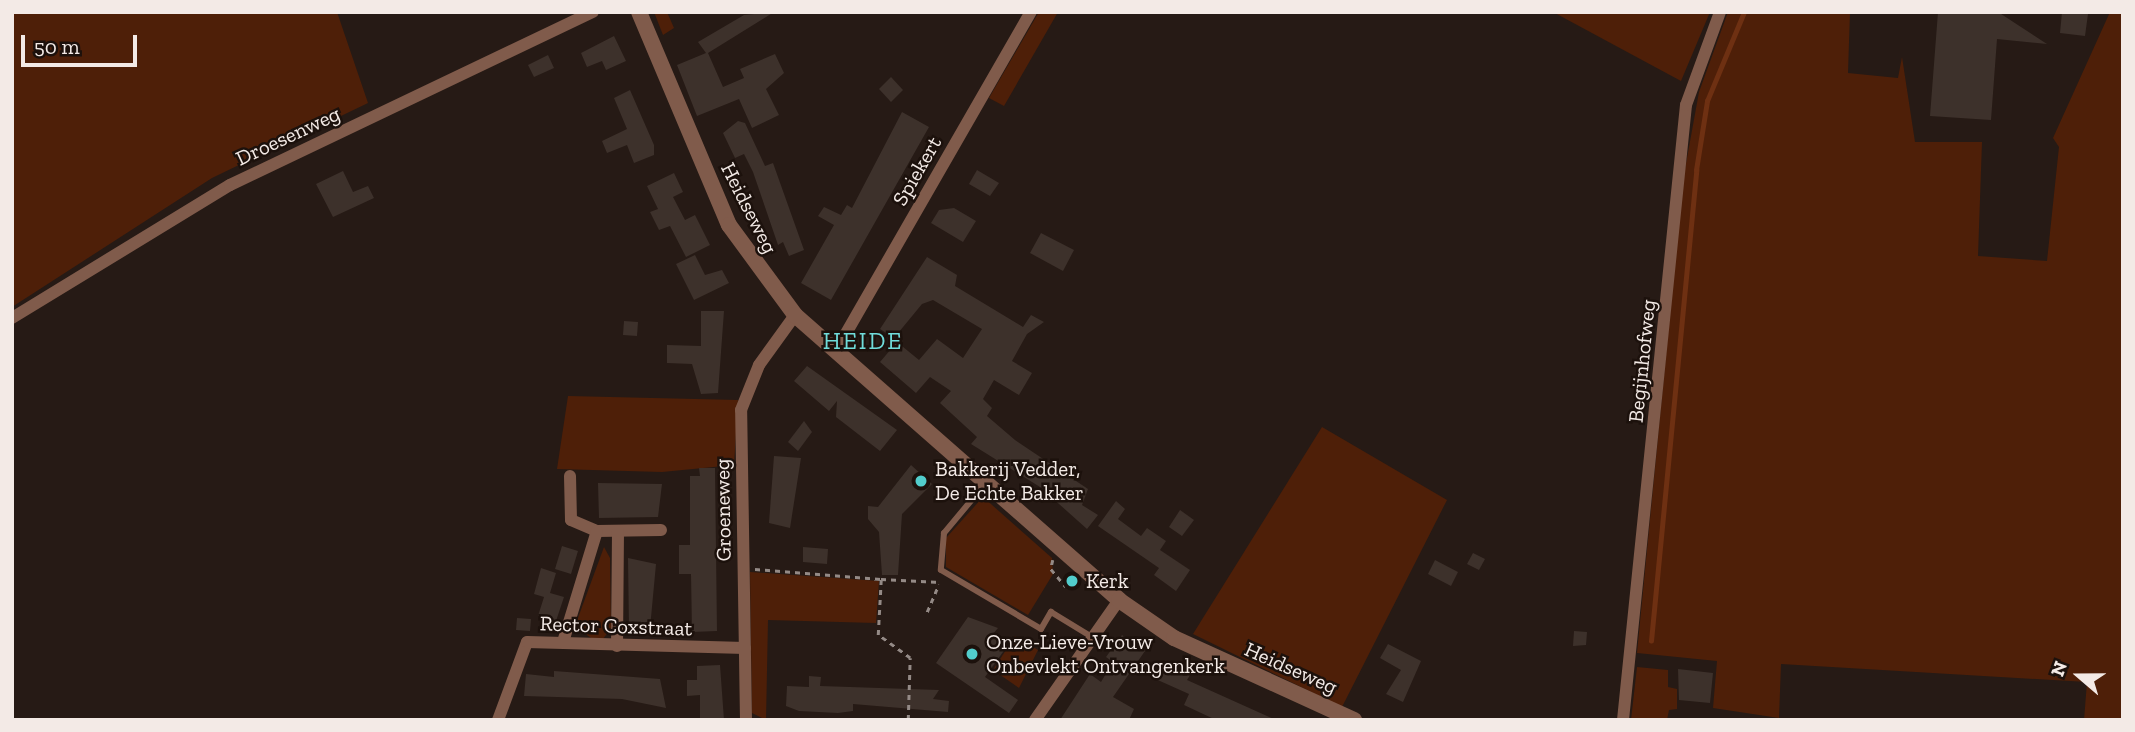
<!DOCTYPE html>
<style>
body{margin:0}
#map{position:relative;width:2135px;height:732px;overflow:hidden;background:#261a15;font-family:"Zilla Slab",serif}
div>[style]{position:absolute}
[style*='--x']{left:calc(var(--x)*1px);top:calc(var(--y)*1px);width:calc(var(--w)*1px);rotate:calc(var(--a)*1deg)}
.green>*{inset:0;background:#4e1f08}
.stream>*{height:4.5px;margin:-2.25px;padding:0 2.25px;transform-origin:2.25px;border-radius:2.25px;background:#6e3012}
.building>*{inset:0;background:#3d312b}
.path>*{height:2.5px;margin-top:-1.25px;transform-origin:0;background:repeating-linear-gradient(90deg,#948a86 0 5px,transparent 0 10px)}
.service>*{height:6px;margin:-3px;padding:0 3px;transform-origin:3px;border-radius:3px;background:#805b4b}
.minor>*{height:12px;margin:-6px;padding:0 6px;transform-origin:6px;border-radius:6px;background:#805b4b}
.tertiary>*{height:16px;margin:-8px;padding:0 8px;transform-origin:8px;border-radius:8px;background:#805b4b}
.dots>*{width:19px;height:19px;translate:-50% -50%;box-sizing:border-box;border:4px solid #1c110c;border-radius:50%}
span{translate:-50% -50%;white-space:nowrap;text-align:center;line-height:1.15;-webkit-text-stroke:5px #1c110c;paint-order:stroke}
.street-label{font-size:21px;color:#f3eae6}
.poi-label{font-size:21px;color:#f3eae6}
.left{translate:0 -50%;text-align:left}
.quarter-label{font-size:24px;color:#70dcda;letter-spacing:2px}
.frame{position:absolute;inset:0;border:14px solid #f3eae6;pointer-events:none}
.north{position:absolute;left:2044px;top:641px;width:70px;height:70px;-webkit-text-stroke:5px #1c110c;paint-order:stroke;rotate:290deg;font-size:19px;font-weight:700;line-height:28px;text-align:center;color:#f3eae6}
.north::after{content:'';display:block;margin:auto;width:24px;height:32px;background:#f3eae6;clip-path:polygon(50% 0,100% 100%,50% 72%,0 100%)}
.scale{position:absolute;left:21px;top:35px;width:116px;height:32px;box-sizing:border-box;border:4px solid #f3eae6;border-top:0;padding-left:9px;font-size:21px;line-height:24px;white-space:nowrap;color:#f3eae6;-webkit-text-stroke:5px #1c110c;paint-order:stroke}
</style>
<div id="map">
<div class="green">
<div style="clip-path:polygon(12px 12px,337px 12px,368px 103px,212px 178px,12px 307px)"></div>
<div style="clip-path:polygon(654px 12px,667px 12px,674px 28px,663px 35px)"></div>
<div style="clip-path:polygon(1039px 12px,1058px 12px,1004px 106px,989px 98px)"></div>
<div style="clip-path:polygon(1553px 12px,1710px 12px,1681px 81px)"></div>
<div style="clip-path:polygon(1728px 12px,1850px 12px,1848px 73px,1898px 78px,1902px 57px,1915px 142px,1982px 142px,1978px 256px,2047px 261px,2059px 147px,2053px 138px,2110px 12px,2123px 12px,2123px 720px,2084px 720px,2087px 682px,1781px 664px,1779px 718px,1713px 708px,1717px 661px,1637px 653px,1683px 180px,1699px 92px)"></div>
<div style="clip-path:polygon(568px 396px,738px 400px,734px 465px,662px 472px,557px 469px)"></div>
<div style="clip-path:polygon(1322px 427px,1447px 500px,1342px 707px,1193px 634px)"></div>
<div style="clip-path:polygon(983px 497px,1052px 558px,1053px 574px,1028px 615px,946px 567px,946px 538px)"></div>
<div style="clip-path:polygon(604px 547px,610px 558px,611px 628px,603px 639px,591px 638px,575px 626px)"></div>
<div style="clip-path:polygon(750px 572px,879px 581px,876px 623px,768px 620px,766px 720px,752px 713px)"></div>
<div style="clip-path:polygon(1015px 636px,1038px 650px,1019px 688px,993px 670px)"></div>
<div style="clip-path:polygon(1637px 667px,1668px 670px,1668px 687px,1677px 689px,1677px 709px,1669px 710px,1667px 720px,1631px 720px)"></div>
</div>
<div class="stream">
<div style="--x:1651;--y:641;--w:473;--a:-84.5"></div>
<div style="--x:1696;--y:170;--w:70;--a:-80.9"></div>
<div style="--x:1707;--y:101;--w:96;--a:-67.4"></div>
</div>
<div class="building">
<div style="clip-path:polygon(774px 12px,708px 53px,723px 87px,744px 78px,740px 69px,775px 54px,784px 73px,766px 89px,779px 115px,752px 128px,739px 99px,697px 116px,677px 65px,706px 53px,698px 42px,744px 15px)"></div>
<div style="clip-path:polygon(1938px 12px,1998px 12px,2047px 44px,1997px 39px,1991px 120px,1930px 116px)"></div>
<div style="clip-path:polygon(2062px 12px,2088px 14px,2085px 36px,2060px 33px)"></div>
<div style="clip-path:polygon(614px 36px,626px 61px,606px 70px,602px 61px,587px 67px,581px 53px)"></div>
<div style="clip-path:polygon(548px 55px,554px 68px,534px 77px,528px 65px)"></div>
<div style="clip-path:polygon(891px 77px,903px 90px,891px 102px,879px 89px)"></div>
<div style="clip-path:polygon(630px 90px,654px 145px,654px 155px,634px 163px,627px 145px,607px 153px,602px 141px,627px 129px,614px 98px)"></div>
<div style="clip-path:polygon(902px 112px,929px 127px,831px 300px,801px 283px,834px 225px,818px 216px,824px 207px,841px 215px,847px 205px,852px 208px)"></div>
<div style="clip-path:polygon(738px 121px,745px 123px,765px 166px,773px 163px,804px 250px,789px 256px,783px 242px,778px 245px,753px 172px,744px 154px,735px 158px,723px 133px)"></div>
<div style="clip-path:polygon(977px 170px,999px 183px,990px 196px,969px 184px)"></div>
<div style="clip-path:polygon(343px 171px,353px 192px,368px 186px,374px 198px,333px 217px,316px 184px)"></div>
<div style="clip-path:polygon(674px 173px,683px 192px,673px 197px,685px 220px,695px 215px,710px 245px,686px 257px,670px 226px,659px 230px,650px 212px,658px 209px,647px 186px)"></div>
<div style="clip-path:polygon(954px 208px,976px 221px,963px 242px,931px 223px,939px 210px)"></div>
<div style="clip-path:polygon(1041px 233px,1074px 250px,1063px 271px,1030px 253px)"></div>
<div style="clip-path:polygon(695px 255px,705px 275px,722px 270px,729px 283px,694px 300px,676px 264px)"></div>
<div style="clip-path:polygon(927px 257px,957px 275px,955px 286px,1023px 327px,1031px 315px,1044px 322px,1027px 334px,1012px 361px,1032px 373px,1019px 395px,994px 380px,983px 399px,992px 408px,987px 416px,1015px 440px,1088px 489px,1082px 505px,1098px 515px,1087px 529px,1040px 487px,971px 444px,977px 437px,940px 403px,951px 391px,930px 377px,916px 393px,880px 362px,897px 342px,919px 360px,937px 339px,963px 358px,982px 329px,933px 300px,922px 304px,894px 338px,880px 329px)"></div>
<div style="clip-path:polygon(701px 311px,724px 311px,718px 393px,701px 394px,692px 364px,667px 363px,667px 345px,701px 346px)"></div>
<div style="clip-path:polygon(624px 321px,638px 322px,637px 336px,623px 335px)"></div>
<div style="clip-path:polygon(807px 366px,897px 430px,880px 451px,836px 417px,837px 401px,829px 411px,794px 381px)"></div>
<div style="clip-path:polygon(804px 421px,812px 432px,798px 451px,788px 442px)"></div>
<div style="clip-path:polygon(774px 456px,801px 458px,790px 528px,769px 523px)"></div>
<div style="clip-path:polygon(911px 465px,932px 484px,902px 514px,898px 575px,882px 575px,879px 532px,868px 519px,868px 506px,878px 507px)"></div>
<div style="clip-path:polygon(699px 468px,715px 468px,717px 631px,692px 632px,691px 574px,679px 574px,679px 545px,690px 545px,690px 476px,700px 476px)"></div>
<div style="clip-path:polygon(662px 484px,658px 517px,599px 518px,598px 483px)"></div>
<div style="clip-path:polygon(1116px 501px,1125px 509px,1118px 519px,1141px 536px,1147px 528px,1166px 541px,1160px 550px,1190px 570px,1176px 591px,1154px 575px,1159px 568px,1098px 526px)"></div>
<div style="clip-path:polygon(1180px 510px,1194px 520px,1182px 536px,1169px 527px)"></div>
<div style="clip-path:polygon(562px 546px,578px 551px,571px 574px,555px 569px)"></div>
<div style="clip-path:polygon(803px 547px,828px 549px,827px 564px,803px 562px)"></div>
<div style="clip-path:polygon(1473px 553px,1485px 559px,1479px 570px,1467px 564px)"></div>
<div style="clip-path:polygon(628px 558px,656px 564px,650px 628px,629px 629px)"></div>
<div style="clip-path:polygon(1435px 560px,1458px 572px,1451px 586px,1428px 574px)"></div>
<div style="clip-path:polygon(541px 568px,556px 573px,550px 593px,564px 597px,556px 621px,538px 616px,544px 597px,534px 594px)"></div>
<div style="clip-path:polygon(968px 617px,998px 628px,993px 634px,1008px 645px,985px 677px,1018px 700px,1009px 713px,936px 663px)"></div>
<div style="clip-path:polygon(517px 618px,531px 619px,530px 631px,516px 630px)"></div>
<div style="clip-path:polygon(1574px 631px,1587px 632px,1586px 645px,1573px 646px)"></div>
<div style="clip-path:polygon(1122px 635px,1145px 651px,1113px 697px,1134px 709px,1129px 720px,1060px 720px,1090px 674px,1101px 682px,1113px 662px,1106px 657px)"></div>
<div style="clip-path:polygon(1388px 644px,1421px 661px,1403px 702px,1386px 694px,1401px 670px,1380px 658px)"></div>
<div style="clip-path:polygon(1163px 662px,1190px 675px,1187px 680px,1276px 720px,1216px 720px,1184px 705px,1189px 694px,1151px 677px)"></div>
<div style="clip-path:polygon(720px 665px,724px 720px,700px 720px,700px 695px,687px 696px,687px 680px,697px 680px,697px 666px)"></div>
<div style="clip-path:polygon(1678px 669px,1713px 673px,1710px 703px,1679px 700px)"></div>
<div style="clip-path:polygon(554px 671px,660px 679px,666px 708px,622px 699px,524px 696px,526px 674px,554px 677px)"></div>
<div style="clip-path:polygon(809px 676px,821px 677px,820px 686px,939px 690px,933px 699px,949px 701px,948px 712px,853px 704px,853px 711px,838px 713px,799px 711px,786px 706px,787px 686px,809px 687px)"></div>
</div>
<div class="path">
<div style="--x:1053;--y:560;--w:9;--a:103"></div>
<div style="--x:1051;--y:569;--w:23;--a:50"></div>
<div style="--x:755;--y:569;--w:126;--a:4.5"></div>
<div style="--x:927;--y:612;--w:30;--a:-67"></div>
<div style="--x:908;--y:720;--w:62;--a:-88.2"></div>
<div style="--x:910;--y:658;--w:39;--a:-144"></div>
<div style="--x:878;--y:635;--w:56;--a:-86.9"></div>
<div style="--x:881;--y:579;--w:59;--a:2.9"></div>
</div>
<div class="service">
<div style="--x:985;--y:484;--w:64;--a:129.9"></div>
<div style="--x:944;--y:533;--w:37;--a:95"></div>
<div style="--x:941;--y:570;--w:116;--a:30.5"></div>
<div style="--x:1041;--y:629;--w:20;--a:-60"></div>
<div style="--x:1051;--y:612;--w:48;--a:31.4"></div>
</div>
<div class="minor">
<div style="--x:12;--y:318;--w:255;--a:-31.4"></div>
<div style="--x:230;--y:185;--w:402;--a:-25.5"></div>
<div style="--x:837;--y:349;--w:389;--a:-60.1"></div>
<div style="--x:570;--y:476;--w:44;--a:88.7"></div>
<div style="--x:571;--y:520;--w:28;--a:23"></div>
<div style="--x:597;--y:531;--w:64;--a:-0.9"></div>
<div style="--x:563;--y:642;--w:116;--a:-73"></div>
<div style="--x:617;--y:646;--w:115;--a:-89.5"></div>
<div style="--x:498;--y:720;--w:83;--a:-69.6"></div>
<div style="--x:527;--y:642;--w:218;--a:1.6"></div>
<div style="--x:746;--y:720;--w:310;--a:-90.9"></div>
<div style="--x:741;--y:410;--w:48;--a:-68.2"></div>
<div style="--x:759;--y:365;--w:62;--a:-54.2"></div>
<div style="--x:1035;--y:720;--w:146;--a:-55"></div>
<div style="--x:1623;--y:720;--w:618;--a:-84.15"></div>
<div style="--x:1686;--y:105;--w:99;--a:-69.9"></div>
</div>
<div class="tertiary">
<div style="--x:639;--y:12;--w:231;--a:67.1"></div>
<div style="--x:729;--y:225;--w:112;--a:53.7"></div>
<div style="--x:795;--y:315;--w:432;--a:41.3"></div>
<div style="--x:1119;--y:600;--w:67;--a:34.6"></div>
<div style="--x:1174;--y:638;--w:198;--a:24.5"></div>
</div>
<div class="dots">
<div style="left:921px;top:481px;background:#52cdcc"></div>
<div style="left:1072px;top:581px;background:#52cdcc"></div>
<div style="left:972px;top:654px;background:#52cdcc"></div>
</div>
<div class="street-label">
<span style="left:288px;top:136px;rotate:-25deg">Droesenweg</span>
<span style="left:917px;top:171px;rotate:-60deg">Spiekert</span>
<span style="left:749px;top:208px;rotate:63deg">Heidseweg</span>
<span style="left:1642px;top:361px;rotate:-84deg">Begijnhofweg</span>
<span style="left:723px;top:510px;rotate:-91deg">Groeneweg</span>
<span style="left:616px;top:626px;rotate:2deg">Rector Coxstraat</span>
<span style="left:1291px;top:668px;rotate:24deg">Heidseweg</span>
</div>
<div class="poi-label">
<span class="left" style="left:935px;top:481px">Bakkerij Vedder,<br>De Echte Bakker</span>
<span class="left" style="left:1086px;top:581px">Kerk</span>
<span class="left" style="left:986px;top:654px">Onze-Lieve-Vrouw<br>Onbevlekt Ontvangenkerk</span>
</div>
<div class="quarter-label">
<span style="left:863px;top:341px">HEIDE</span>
</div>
<div class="frame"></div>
<div class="north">N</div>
<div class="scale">50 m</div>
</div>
